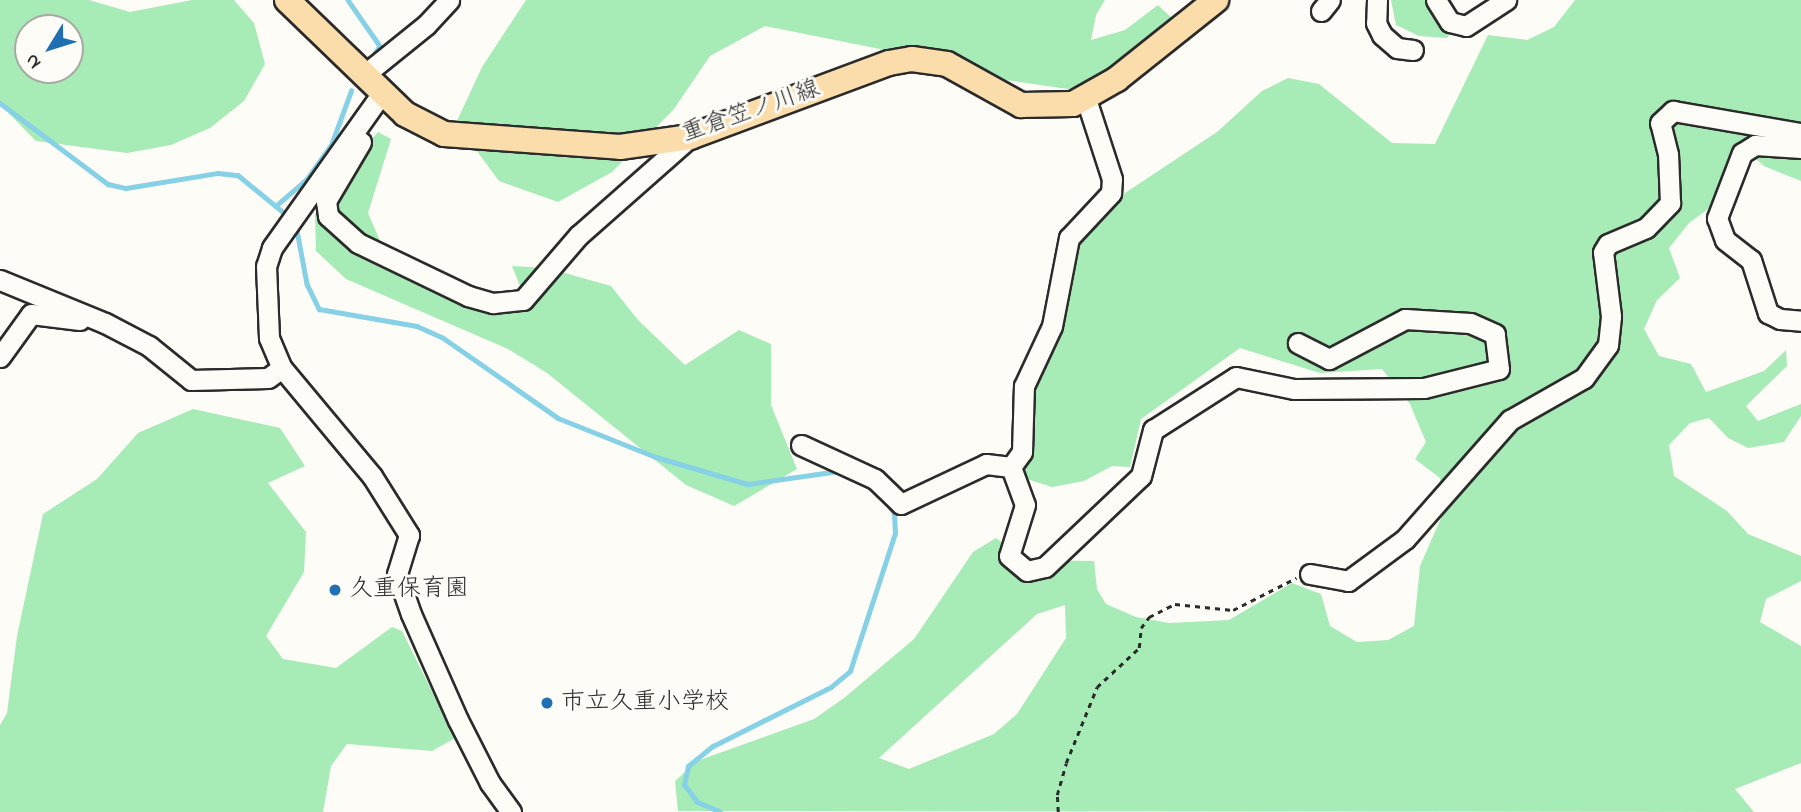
<!DOCTYPE html>
<meta charset="utf-8">
<style>
body{margin:0}
#map{position:relative;width:1801px;height:812px;overflow:hidden;background:#fdfcf7;font-family:"Indie Flower","Klee One",sans-serif}
div>[style]{position:absolute}
[style*='--x']{left:calc(var(--x)*1px);top:calc(var(--y)*1px);width:calc(var(--w)*1px);rotate:calc(var(--a)*1deg)}
.green>*{inset:0;background:#a7ebb6}
.stream>*{height:4.5px;margin:-2.25px;padding:0 2.25px;transform-origin:2.25px;border-radius:2.25px;background:#86d1e6}
.path>*{height:2.5px;margin-top:-1.25px;transform-origin:0;background:repeating-linear-gradient(90deg,#2b2b2b 0 5px,transparent 0 10px)}
.roads{filter:drop-shadow(2px 0 #2b2b2b) drop-shadow(-2px 0 #2b2b2b) drop-shadow(0 2px #2b2b2b) drop-shadow(0 -2px #2b2b2b)}
.minor>*{height:19px;margin:-9.5px;padding:0 9.5px;transform-origin:9.5px;border-radius:9.5px;background:#fdfcf7}
.major>*{height:24px;margin:-12px;padding:0 12px;transform-origin:12px;border-radius:12px;background:#fbddab}
.dots>*{width:19px;height:19px;translate:-50% -50%;box-sizing:border-box;border:4px solid #fdfcf7;border-radius:50%}
span{translate:-50% -50%;white-space:nowrap;text-align:center;line-height:1.15;-webkit-text-stroke:6px #fdfcf7;paint-order:stroke}
.street-label{font-size:24px;color:#2b2b2b}
.poi-label{font-size:24px;color:#2b2b2b}
.left{translate:0 -50%;text-align:left}
.north{position:absolute;left:14px;top:14px;width:70px;height:70px;box-sizing:border-box;background:#fdfcf7;border:2px solid #a9a8a5;border-radius:50%;rotate:232deg;font-size:19px;font-weight:700;line-height:28px;text-align:center;color:#2b2b2b}
.north::after{content:'';display:block;margin:auto;width:24px;height:32px;background:#1f6fb2;clip-path:polygon(50% 0,100% 100%,50% 72%,0 100%)}
</style>
<div id="map">
<div class="green">
<div style="clip-path:polygon(evenodd,0 0,89px 0,130px 12px,192px 0,234px 0,254px 23px,265px 64px,244px 101px,210px 128px,171px 145px,127px 153px,36px 141px,0 104px,0 0,28px 28px,70px 28px,70px 70px,28px 70px,28px 28px)"></div>
<div style="clip-path:polygon(526px 0,1105px 0,1096px 15px,1091px 40px,1125px 30px,1158px 5px,1176px 22px,1127px 70px,1068px 89px,1006px 80px,953px 52px,890px 51px,765px 26px,710px 56px,674px 109px,612px 172px,558px 202px,499px 181px,456px 123px,482px 67px)"></div>
<div style="clip-path:polygon(1391px 0,1450px 0,1456px 25px,1447px 38px,1419px 36px,1396px 25px)"></div>
<div style="clip-path:polygon(evenodd,1575px 0,1801px 0,1801px 181px,1764px 166px,1738px 143px,1715px 204px,1689px 223px,1669px 248px,1680px 278px,1657px 300px,1644px 329px,1659px 356px,1691px 364px,1706px 392px,1764px 371px,1786px 350px,1787px 366px,1746px 406px,1758px 421px,1801px 404px,1801px 416px,1784px 442px,1748px 448px,1728px 438px,1709px 418px,1690px 423px,1669px 445px,1674px 476px,1727px 511px,1748px 534px,1801px 556px,1801px 581px,1766px 599px,1760px 622px,1801px 646px,1801px 763px,1735px 789px,1754px 812px,678px 811px,675px 781px,697px 761px,814px 719px,844px 698px,914px 639px,973px 552px,996px 538px,1025px 560px,1094px 561px,1097px 589px,1106px 604px,1136px 617px,1169px 623px,1229px 620px,1292px 583px,1321px 594px,1330px 626px,1357px 642px,1388px 640px,1414px 626px,1420px 566px,1445px 509px,1440px 478px,1415px 459px,1426px 442px,1410px 404px,1382px 369px,1320px 373px,1240px 348px,1141px 419px,1130px 467px,1112px 466px,1084px 481px,1052px 487px,1024px 478px,1015px 447px,1031px 412px,1041px 353px,1080px 237px,1125px 193px,1217px 132px,1262px 91px,1288px 78px,1319px 84px,1392px 143px,1435px 144px,1488px 35px,1527px 40px,1554px 27px,1575px 0,1065px 605px,1066px 638px,1017px 714px,994px 734px,909px 769px,879px 758px,1037px 614px,1065px 605px)"></div>
<div style="clip-path:polygon(378px 132px,391px 139px,368px 213px,383px 248px,463px 297px,526px 301px,512px 266px,547px 268px,611px 286px,638px 320px,685px 365px,739px 330px,771px 344px,771px 405px,797px 469px,734px 506px,686px 485px,547px 373px,508px 349px,346px 279px,316px 251px,315px 215px,335px 181px)"></div>
<div style="clip-path:polygon(193px 409px,280px 428px,305px 466px,268px 483px,306px 532px,304px 572px,266px 636px,283px 659px,336px 668px,392px 627px,402px 631px,455px 738px,432px 751px,347px 744px,331px 766px,323px 812px,0 812px,0 725px,7px 713px,17px 636px,43px 514px,97px 479px,138px 433px)"></div>
</div>
<div class="stream">
<div style="--x:348;--y:0;--w:56;--a:55.2"></div>
<div style="--x:380;--y:46;--w:13;--a:122"></div>
<div style="--x:0;--y:103;--w:135;--a:36.9"></div>
<div style="--x:108;--y:184;--w:18;--a:13"></div>
<div style="--x:126;--y:188;--w:93;--a:-9.3"></div>
<div style="--x:218;--y:173;--w:20;--a:6"></div>
<div style="--x:238;--y:175;--w:65;--a:39.4"></div>
<div style="--x:278;--y:204;--w:37;--a:-41"></div>
<div style="--x:306;--y:180;--w:43;--a:-54.5"></div>
<div style="--x:331;--y:145;--w:58;--a:-69.7"></div>
<div style="--x:296;--y:225;--w:60;--a:79.4"></div>
<div style="--x:307;--y:284;--w:28;--a:64"></div>
<div style="--x:319;--y:309;--w:99;--a:9.8"></div>
<div style="--x:417;--y:326;--w:27;--a:24"></div>
<div style="--x:442;--y:337;--w:141;--a:34.9"></div>
<div style="--x:558;--y:418;--w:105;--a:21.7"></div>
<div style="--x:656;--y:457;--w:96;--a:16.4"></div>
<div style="--x:748;--y:484;--w:91;--a:-8.2"></div>
<div style="--x:720;--y:812;--w:25;--a:-157"></div>
<div style="--x:697;--y:802;--w:21;--a:-127"></div>
<div style="--x:684;--y:785;--w:19;--a:-78"></div>
<div style="--x:688;--y:766;--w:32;--a:-39"></div>
<div style="--x:713;--y:746;--w:132;--a:-26.6"></div>
<div style="--x:831;--y:687;--w:25;--a:-40"></div>
<div style="--x:850;--y:671;--w:145;--a:-71.9"></div>
<div style="--x:895;--y:533;--w:20;--a:-93"></div>
<div style="--x:894;--y:513;--w:18;--a:-128"></div>
</div>
<div class="path">
<div style="--x:1058;--y:812;--w:17;--a:-93"></div>
<div style="--x:1057;--y:795;--w:33;--a:-74"></div>
<div style="--x:1066;--y:763;--w:82;--a:-67.8"></div>
<div style="--x:1097;--y:687;--w:57;--a:-42.9"></div>
<div style="--x:1139;--y:648;--w:20;--a:-84"></div>
<div style="--x:1141;--y:628;--w:14;--a:-54"></div>
<div style="--x:1149;--y:617;--w:29;--a:-27"></div>
<div style="--x:1175;--y:604;--w:58;--a:5.9"></div>
<div style="--x:1233;--y:610;--w:71;--a:-26.9"></div>
</div>
<div class="roads">
<div class="minor">
<div style="--x:1377;--y:0;--w:23;--a:92"></div>
<div style="--x:1376;--y:23;--w:13;--a:63"></div>
<div style="--x:1382;--y:35;--w:20;--a:41"></div>
<div style="--x:1397;--y:48;--w:16;--a:7"></div>
<div style="--x:1436;--y:0;--w:26;--a:58"></div>
<div style="--x:1450;--y:22;--w:16;--a:14"></div>
<div style="--x:1466;--y:26;--w:48;--a:-33"></div>
<div style="--x:1321;--y:11;--w:14;--a:-51"></div>
<div style="--x:364;--y:75;--w:80;--a:-38.9"></div>
<div style="--x:426;--y:25;--w:34;--a:-47"></div>
<div style="--x:382;--y:93;--w:190;--a:125.4"></div>
<div style="--x:272;--y:248;--w:19;--a:108"></div>
<div style="--x:266;--y:266;--w:72;--a:87.6"></div>
<div style="--x:269;--y:338;--w:33;--a:67"></div>
<div style="--x:282;--y:368;--w:141;--a:50.2"></div>
<div style="--x:372;--y:476;--w:70;--a:57.9"></div>
<div style="--x:409;--y:535;--w:41;--a:107.1"></div>
<div style="--x:397;--y:574;--w:42;--a:70.7"></div>
<div style="--x:411;--y:614;--w:116;--a:66.1"></div>
<div style="--x:458;--y:720;--w:71;--a:63.1"></div>
<div style="--x:490;--y:783;--w:36;--a:54"></div>
<div style="--x:361;--y:142;--w:69;--a:120.7"></div>
<div style="--x:326;--y:201;--w:15;--a:82"></div>
<div style="--x:328;--y:216;--w:40;--a:42"></div>
<div style="--x:358;--y:243;--w:122;--a:25.7"></div>
<div style="--x:468;--y:296;--w:26;--a:16"></div>
<div style="--x:493;--y:303;--w:30;--a:-6"></div>
<div style="--x:523;--y:300;--w:86;--a:-49.3"></div>
<div style="--x:579;--y:235;--w:148;--a:-41.4"></div>
<div style="--x:1801;--y:148;--w:46;--a:-176.3"></div>
<div style="--x:1755;--y:145;--w:15;--a:148"></div>
<div style="--x:1742;--y:153;--w:70;--a:111"></div>
<div style="--x:1717;--y:218;--w:23;--a:70"></div>
<div style="--x:1725;--y:240;--w:33;--a:38"></div>
<div style="--x:1751;--y:260;--w:56;--a:72.2"></div>
<div style="--x:1768;--y:313;--w:13;--a:27"></div>
<div style="--x:1780;--y:319;--w:21;--a:5"></div>
<div style="--x:0;--y:280;--w:113;--a:22.3"></div>
<div style="--x:105;--y:323;--w:50;--a:27.6"></div>
<div style="--x:149;--y:346;--w:54;--a:39"></div>
<div style="--x:191;--y:380;--w:77;--a:-1.5"></div>
<div style="--x:268;--y:378;--w:17;--a:-36"></div>
<div style="--x:0;--y:357;--w:53;--a:-54.2"></div>
<div style="--x:31;--y:314;--w:49;--a:7"></div>
<div style="--x:801;--y:445;--w:81;--a:24.7"></div>
<div style="--x:875;--y:479;--w:36;--a:44"></div>
<div style="--x:901;--y:504;--w:94;--a:-25.2"></div>
<div style="--x:986;--y:464;--w:25;--a:7"></div>
<div style="--x:1011;--y:467;--w:19;--a:-54"></div>
<div style="--x:1022;--y:452;--w:66;--a:-88.3"></div>
<div style="--x:1024;--y:386;--w:66;--a:-65"></div>
<div style="--x:1052;--y:326;--w:90;--a:-79.1"></div>
<div style="--x:1069;--y:238;--w:62;--a:-47"></div>
<div style="--x:1111;--y:193;--w:14;--a:-86"></div>
<div style="--x:1112;--y:179;--w:84;--a:-108"></div>
<div style="--x:1011;--y:467;--w:40;--a:69.8"></div>
<div style="--x:1025;--y:505;--w:53;--a:107.4"></div>
<div style="--x:1009;--y:556;--w:23;--a:40"></div>
<div style="--x:1027;--y:571;--w:18;--a:-13"></div>
<div style="--x:1045;--y:567;--w:132;--a:-43.5"></div>
<div style="--x:1141;--y:476;--w:48;--a:-75.4"></div>
<div style="--x:1153;--y:430;--w:98;--a:-32.6"></div>
<div style="--x:1236;--y:377;--w:59;--a:11.7"></div>
<div style="--x:1294;--y:389;--w:130;--a:-0.4"></div>
<div style="--x:1424;--y:388;--w:77;--a:-14.2"></div>
<div style="--x:1499;--y:369;--w:35;--a:-97"></div>
<div style="--x:1495;--y:334;--w:27;--a:-156"></div>
<div style="--x:1470;--y:323;--w:65;--a:-176.5"></div>
<div style="--x:1405;--y:319;--w:86;--a:152.2"></div>
<div style="--x:1329;--y:359;--w:35;--a:-153"></div>
<div style="--x:1310;--y:574;--w:39;--a:10"></div>
<div style="--x:1348;--y:581;--w:71;--a:-36.4"></div>
<div style="--x:1405;--y:539;--w:159;--a:-48.6"></div>
<div style="--x:1510;--y:420;--w:85;--a:-29.6"></div>
<div style="--x:1584;--y:378;--w:41;--a:-54"></div>
<div style="--x:1608;--y:345;--w:29;--a:-84"></div>
<div style="--x:1611;--y:316;--w:64;--a:-97.1"></div>
<div style="--x:1603;--y:252;--w:9;--a:-58"></div>
<div style="--x:1608;--y:244;--w:41;--a:-22.8"></div>
<div style="--x:1646;--y:228;--w:35;--a:-46"></div>
<div style="--x:1670;--y:203;--w:49;--a:-92.3"></div>
<div style="--x:1668;--y:154;--w:32;--a:-104"></div>
<div style="--x:1660;--y:123;--w:18;--a:-43"></div>
<div style="--x:1673;--y:111;--w:130;--a:9.8"></div>
</div>
<div class="major">
<div style="--x:287;--y:0;--w:164;--a:44"></div>
<div style="--x:405;--y:114;--w:44;--a:27.1"></div>
<div style="--x:444;--y:134;--w:176;--a:4.2"></div>
<div style="--x:620;--y:147;--w:71;--a:-8.1"></div>
<div style="--x:690;--y:137;--w:212;--a:-20.4"></div>
<div style="--x:889;--y:63;--w:23;--a:-10"></div>
<div style="--x:912;--y:59;--w:35;--a:8"></div>
<div style="--x:947;--y:64;--w:85;--a:29"></div>
<div style="--x:1021;--y:105;--w:52;--a:-1.1"></div>
<div style="--x:1073;--y:104;--w:51;--a:-29.6"></div>
<div style="--x:1117;--y:79;--w:127;--a:-38.6"></div>
</div>
</div>
<div class="dots">
<div style="left:335px;top:590px;background:#1f6fb2"></div>
<div style="left:547px;top:703px;background:#1f6fb2"></div>
</div>
<div class="street-label">
<span style="left:751px;top:112px;rotate:-19deg">重倉笠ノ川線</span>
</div>
<div class="poi-label">
<span class="left" style="left:349px;top:590px">久重保育園</span>
<span class="left" style="left:561px;top:703px">市立久重小学校</span>
</div>
<div class="north">N</div>
</div>
